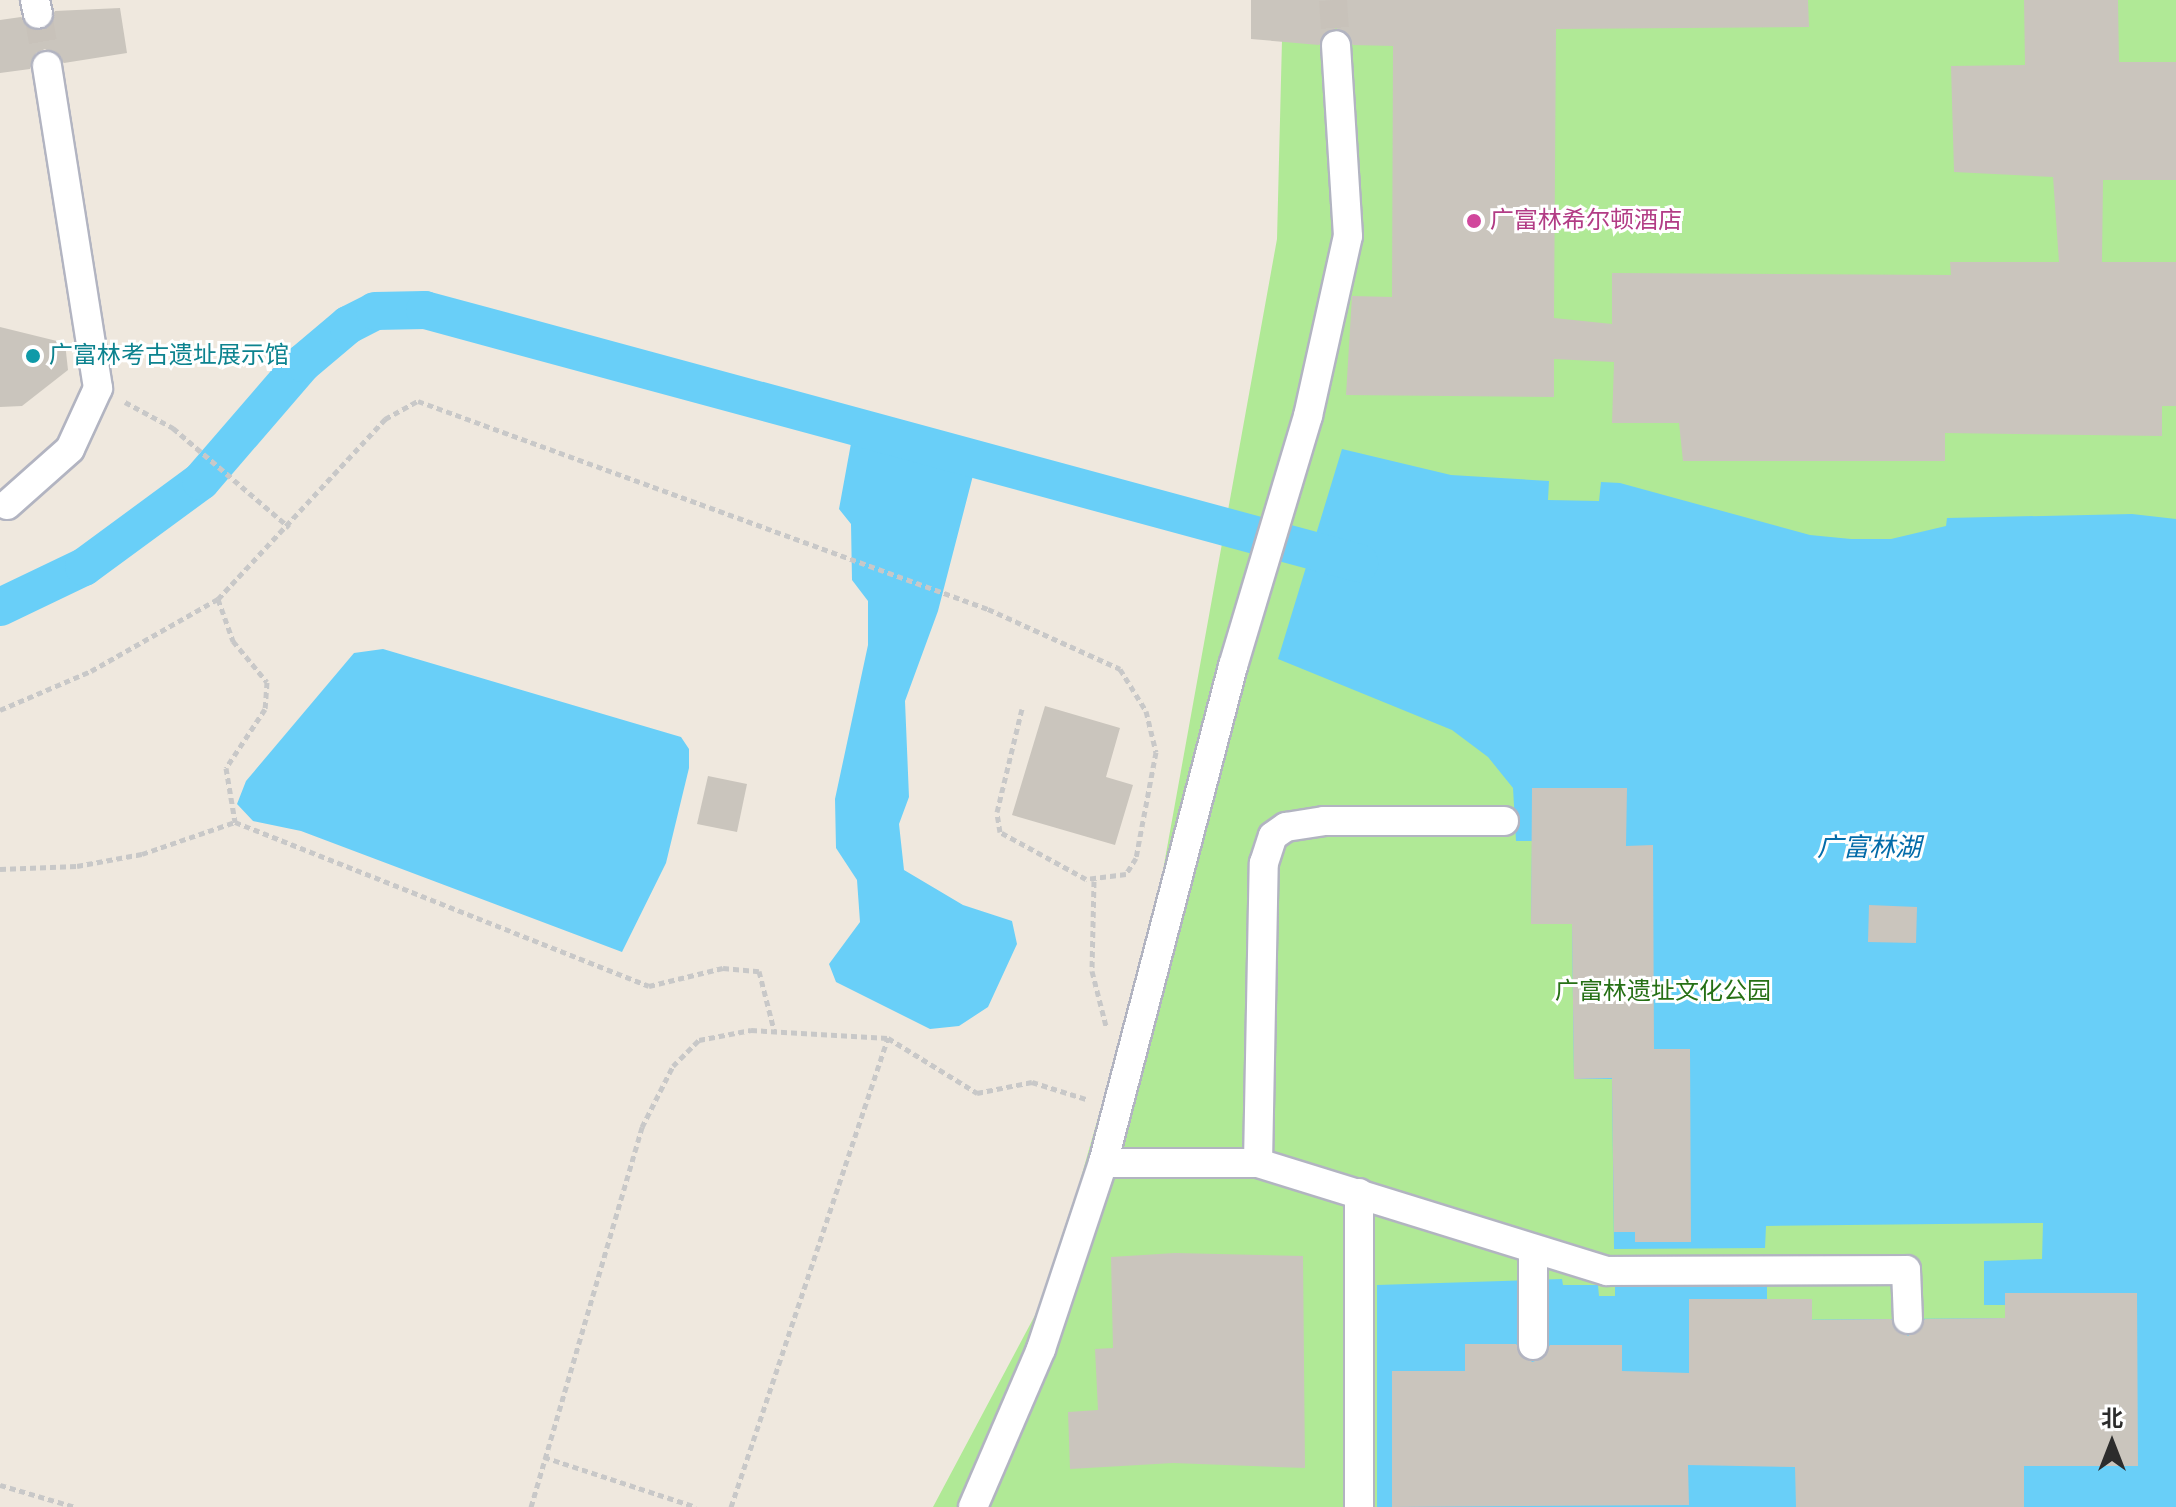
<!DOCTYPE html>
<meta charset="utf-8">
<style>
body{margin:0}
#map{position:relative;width:2176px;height:1507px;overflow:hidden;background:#efe8de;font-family:Karla,"Noto Sans SC",sans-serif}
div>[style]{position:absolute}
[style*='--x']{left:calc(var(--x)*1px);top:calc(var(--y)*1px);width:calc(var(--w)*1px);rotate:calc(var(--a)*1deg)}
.green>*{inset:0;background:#b0e996}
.water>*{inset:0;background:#69cff8}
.canal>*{height:38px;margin:-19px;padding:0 19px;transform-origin:19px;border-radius:19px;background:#69cff8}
.building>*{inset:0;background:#cac5bd}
.street-tunnel>*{height:28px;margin-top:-14px;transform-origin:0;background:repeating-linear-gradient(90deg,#c8c2ba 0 28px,transparent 0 42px)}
.path>*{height:5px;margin-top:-2.5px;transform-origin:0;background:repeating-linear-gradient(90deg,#c8c8c8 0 6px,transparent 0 10px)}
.roads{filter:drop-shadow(2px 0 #b2b4c1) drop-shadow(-2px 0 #b2b4c1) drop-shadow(0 2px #b2b4c1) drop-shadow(0 -2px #b2b4c1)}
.street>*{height:28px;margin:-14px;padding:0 14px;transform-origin:14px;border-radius:14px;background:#fff}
.dots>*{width:22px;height:22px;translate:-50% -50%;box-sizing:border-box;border:4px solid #fff;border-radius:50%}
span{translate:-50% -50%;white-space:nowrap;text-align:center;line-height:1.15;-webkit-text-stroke:6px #fff;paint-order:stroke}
.hotel-label{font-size:24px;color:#b23c85}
.left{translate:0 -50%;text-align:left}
.culture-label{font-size:24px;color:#0d838f}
.park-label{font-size:24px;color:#267015}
.water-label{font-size:26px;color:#036ca9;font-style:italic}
.north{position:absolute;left:2072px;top:1403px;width:80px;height:80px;-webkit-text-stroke:6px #fff;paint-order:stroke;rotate:0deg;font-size:22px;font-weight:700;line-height:32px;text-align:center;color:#2c2c2c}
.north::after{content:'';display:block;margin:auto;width:28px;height:36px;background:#2c2c2c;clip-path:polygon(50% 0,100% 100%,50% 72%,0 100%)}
</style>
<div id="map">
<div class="green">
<div style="clip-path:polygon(1283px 0,2176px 0,2176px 1507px,933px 1507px,1050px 1287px,1154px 920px,1277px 239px)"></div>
</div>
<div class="water">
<div style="clip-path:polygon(854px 427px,977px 460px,938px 611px,905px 701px,909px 797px,899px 824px,904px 870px,963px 905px,1012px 921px,1017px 944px,988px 1007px,959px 1026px,930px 1029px,836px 982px,829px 964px,860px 922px,857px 880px,836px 848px,835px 799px,868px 645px,868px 601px,852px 580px,851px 524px,839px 509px)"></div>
<div style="clip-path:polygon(1342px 449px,1451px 475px,1549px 481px,1548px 500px,1599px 501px,1601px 482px,1620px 483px,1810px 535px,1851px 539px,1891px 539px,1946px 526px,1947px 518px,2132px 514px,2176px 519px,2176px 1507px,1377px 1507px,1377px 1285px,1562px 1279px,1563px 1285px,1598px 1285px,1599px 1296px,1615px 1296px,1615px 1285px,1767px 1283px,1767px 1320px,2010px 1318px,2010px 1305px,1984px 1305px,1984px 1261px,2042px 1259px,2043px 1223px,1766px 1226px,1765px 1248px,1614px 1249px,1612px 1079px,1574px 1079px,1572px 924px,1531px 924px,1532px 841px,1516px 841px,1513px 788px,1488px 757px,1452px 730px,1278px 659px)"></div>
<div style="clip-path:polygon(383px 649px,681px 737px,689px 749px,689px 768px,666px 863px,622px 952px,301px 831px,253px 821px,237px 804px,246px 781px,354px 653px)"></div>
</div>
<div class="canal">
<div style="--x:0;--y:607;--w:93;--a:-25.5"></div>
<div style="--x:84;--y:567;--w:145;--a:-36.3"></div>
<div style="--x:201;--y:481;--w:156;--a:-49.2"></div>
<div style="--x:303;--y:363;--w:59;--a:-40.2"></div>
<div style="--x:348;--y:325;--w:30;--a:-27"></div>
<div style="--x:375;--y:311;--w:50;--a:-1.1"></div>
<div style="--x:425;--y:310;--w:968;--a:15.16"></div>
</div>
<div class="building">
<div style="clip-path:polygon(1251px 0,1808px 0,1809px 27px,1556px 29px,1554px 318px,1612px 324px,1612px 273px,1951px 275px,1950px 262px,2059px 262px,2053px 177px,1954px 172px,1951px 66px,2025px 65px,2024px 0,2118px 0,2119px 62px,2176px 62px,2176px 180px,2103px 180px,2102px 262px,2176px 262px,2176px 406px,2162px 406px,2162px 436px,1945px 433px,1945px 461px,1683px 461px,1679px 423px,1612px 423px,1614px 362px,1554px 359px,1554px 397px,1346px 395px,1352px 296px,1392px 297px,1393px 46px,1353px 45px,1336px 28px,1319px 45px,1251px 39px)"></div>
<div style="clip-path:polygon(120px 8px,127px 53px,64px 63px,45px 49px,36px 53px,30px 69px,0 73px,0 20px,21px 17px,41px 31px,55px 11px)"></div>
<div style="clip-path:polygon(0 327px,65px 343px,68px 370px,22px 406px,0 407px)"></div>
<div style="clip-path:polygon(1045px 706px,1120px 728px,1106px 777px,1133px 785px,1115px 845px,1012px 815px)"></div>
<div style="clip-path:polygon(708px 776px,747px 784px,737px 832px,697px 824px)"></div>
<div style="clip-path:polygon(1532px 788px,1627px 788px,1626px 846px,1653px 845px,1654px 1049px,1690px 1049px,1691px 1242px,1635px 1242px,1635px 1232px,1614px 1232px,1612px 1078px,1574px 1079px,1572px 924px,1531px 924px)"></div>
<div style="clip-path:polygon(1869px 905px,1917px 907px,1916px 943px,1868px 942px)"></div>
<div style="clip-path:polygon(1175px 1253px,1303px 1256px,1305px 1468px,1173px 1463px,1070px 1469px,1068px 1412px,1098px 1410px,1095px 1349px,1113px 1348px,1111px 1257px)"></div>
<div style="clip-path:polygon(2005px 1293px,2137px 1293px,2138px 1466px,2024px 1466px,2024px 1507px,1796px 1507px,1795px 1467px,1688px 1465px,1689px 1505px,1392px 1507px,1392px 1371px,1465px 1371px,1465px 1344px,1516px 1344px,1532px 1362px,1542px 1359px,1550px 1345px,1622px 1345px,1622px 1371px,1689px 1373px,1689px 1299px,1812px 1299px,1812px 1320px,1891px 1319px,1908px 1336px,1925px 1319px,2005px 1318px)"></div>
</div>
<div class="street-tunnel">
<div style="--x:1333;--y:0;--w:45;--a:86.2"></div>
<div style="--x:38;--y:14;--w:53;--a:80.2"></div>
</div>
<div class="path">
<div style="--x:125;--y:402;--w:55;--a:28.4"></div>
<div style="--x:173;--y:428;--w:153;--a:40.5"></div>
<div style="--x:218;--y:599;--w:45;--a:70.3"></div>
<div style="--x:233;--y:641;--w:53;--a:50.3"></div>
<div style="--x:267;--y:682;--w:27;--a:94"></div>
<div style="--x:265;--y:709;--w:71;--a:123.5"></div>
<div style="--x:226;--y:768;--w:55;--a:80.5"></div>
<div style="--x:0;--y:710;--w:99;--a:-23.2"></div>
<div style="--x:91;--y:671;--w:146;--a:-29.6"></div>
<div style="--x:218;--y:599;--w:246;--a:-47.1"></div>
<div style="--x:385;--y:419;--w:38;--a:-29"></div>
<div style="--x:418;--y:401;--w:607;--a:20.05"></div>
<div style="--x:988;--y:609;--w:145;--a:24.4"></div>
<div style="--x:1120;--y:669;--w:49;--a:58.2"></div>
<div style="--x:1146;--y:711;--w:42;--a:76.3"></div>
<div style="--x:1156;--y:752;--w:108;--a:100.7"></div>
<div style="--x:1136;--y:858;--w:19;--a:122"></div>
<div style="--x:1126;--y:874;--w:40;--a:172.9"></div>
<div style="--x:1086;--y:879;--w:98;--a:-151.3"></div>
<div style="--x:1000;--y:832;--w:20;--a:-99"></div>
<div style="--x:997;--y:812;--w:106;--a:-76.4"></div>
<div style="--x:0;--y:869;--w:77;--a:-2.2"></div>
<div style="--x:77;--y:866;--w:66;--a:-10.5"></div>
<div style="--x:142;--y:854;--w:98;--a:-19"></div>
<div style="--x:235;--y:822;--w:445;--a:21.6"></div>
<div style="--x:649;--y:986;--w:76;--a:-13.7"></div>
<div style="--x:723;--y:968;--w:36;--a:5"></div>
<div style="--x:759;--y:971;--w:61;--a:75.7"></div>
<div style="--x:1094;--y:881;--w:90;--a:91.3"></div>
<div style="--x:1092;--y:971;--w:57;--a:75.7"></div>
<div style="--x:544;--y:1457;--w:160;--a:18.2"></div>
<div style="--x:0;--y:1485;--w:78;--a:16.3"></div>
<div style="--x:531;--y:1507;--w:396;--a:-73.7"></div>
<div style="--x:642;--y:1127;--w:68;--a:-63.1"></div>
<div style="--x:673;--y:1066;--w:37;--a:-45"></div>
<div style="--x:699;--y:1040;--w:53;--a:-10.9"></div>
<div style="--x:751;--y:1030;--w:137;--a:3.3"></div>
<div style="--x:888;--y:1038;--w:105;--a:31.7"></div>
<div style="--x:977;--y:1093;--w:56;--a:-11.3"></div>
<div style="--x:1032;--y:1082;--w:57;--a:17.5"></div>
<div style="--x:731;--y:1507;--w:495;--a:-71.5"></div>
</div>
<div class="roads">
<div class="street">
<div style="--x:35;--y:0;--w:14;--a:78"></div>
<div style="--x:7;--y:505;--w:84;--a:-41.6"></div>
<div style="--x:70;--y:449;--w:67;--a:-65.3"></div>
<div style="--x:98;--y:388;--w:326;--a:-99"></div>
<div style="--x:1103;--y:1163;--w:155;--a:0"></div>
<div style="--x:1258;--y:1163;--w:365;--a:17.2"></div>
<div style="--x:1607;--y:1271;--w:299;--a:-0.2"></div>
<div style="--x:1906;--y:1270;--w:49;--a:87.7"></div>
<div style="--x:1258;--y:1163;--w:300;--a:-88.9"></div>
<div style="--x:1264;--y:863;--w:28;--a:-72"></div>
<div style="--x:1273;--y:836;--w:16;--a:-35"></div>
<div style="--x:1286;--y:827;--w:38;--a:-9"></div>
<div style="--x:1324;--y:821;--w:180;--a:0"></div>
<div style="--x:1533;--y:1251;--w:94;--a:90"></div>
<div style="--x:973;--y:1507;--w:172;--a:-66.7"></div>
<div style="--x:1041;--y:1349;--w:196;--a:-71.6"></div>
<div style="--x:1103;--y:1163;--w:514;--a:-75.34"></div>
<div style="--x:1233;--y:666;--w:261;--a:-73.3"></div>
<div style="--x:1308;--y:416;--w:184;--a:-77.5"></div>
<div style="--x:1348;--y:236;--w:191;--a:-93.6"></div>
<div style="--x:1359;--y:1507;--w:314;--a:-90"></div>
</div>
</div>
<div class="dots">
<div style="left:1474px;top:221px;background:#d1479c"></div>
<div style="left:33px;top:356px;background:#0f9aa8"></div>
</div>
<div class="hotel-label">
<span class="left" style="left:1490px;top:221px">广富林希尔顿酒店</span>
</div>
<div class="culture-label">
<span class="left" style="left:49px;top:356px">广富林考古遗址展示馆</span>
</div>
<div class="park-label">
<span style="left:1663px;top:992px">广富林遗址文化公园</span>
</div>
<div class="water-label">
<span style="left:1869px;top:848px">广富林湖</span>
</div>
<div class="north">北</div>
</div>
